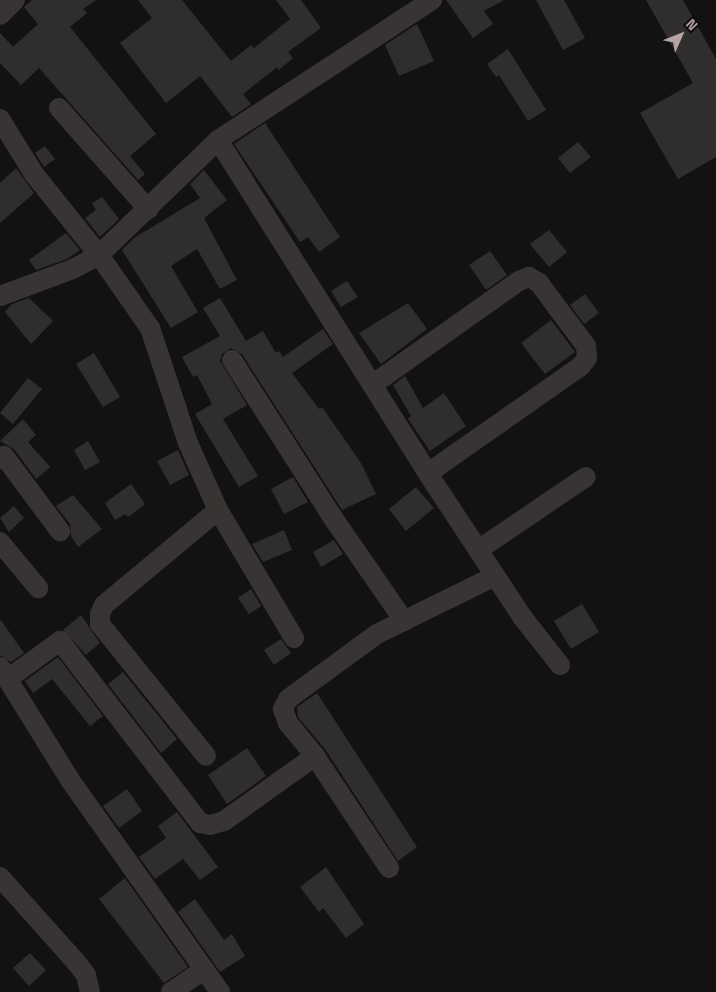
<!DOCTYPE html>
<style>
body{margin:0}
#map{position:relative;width:716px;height:992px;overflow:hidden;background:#131212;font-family:"Space Grotesk",sans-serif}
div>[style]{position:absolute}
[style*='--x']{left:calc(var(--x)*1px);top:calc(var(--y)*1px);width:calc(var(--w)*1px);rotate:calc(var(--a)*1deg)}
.building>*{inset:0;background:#2f2e2d}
.street>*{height:20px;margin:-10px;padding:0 10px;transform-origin:10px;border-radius:10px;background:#383433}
span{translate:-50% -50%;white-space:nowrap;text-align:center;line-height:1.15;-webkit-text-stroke:5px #0e0d0d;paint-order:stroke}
.north{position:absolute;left:656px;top:10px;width:50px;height:50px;-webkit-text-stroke:4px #0e0d0d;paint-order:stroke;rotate:46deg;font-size:14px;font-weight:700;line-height:20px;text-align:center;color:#b4a4a3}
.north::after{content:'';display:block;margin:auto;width:18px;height:22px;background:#b4a4a3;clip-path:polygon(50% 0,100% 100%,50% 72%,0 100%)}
</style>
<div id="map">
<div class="building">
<div style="clip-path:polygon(32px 0,96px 0,83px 9px,87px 13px,70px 27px,156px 134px,130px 156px,145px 174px,138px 180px,39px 68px,21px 85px,0 63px,0 33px,13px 47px,38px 24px,24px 7px)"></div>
<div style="clip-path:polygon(138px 0,182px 0,231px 61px,251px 45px,254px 48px,290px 19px,276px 0,301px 0,321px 28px,288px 52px,293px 58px,279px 70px,277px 67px,243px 94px,251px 104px,232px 117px,200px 76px,166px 103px,120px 43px,152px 18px)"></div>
<div style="clip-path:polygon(446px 0,504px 0,484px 11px,493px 24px,473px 38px)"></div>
<div style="clip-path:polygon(536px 0,564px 0,585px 38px,563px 50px)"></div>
<div style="clip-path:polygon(646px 0,683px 0,716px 59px,716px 157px,678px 179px,640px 113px,693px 83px)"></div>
<div style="clip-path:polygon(417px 24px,434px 61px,399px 76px,385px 45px)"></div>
<div style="clip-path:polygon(508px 49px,546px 110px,528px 121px,499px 75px,496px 77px,487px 64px)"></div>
<div style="clip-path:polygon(265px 123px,340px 237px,319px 252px,308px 237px,300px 242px,234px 144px)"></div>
<div style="clip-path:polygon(578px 142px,591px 157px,570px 173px,558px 158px)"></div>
<div style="clip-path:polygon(45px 146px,55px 159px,44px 167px,35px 153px)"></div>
<div style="clip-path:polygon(16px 168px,34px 193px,0 223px,0 183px)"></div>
<div style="clip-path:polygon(204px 170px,227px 200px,204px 218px,237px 280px,220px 289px,197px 249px,171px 266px,198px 312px,171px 328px,122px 250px,134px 238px,200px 198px,190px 184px)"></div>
<div style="clip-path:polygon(102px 197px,119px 219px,100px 237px,85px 218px,96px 210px,92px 203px)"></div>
<div style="clip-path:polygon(549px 230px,567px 252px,549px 267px,530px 244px)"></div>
<div style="clip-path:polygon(66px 233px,80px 250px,67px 259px,36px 270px,29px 260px)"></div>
<div style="clip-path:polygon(490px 251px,507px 275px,486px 290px,469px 265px)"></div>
<div style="clip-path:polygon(347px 281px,358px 297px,341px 307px,331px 291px)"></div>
<div style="clip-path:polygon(585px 294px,599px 313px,584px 324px,570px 305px)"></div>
<div style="clip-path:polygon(29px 298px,53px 321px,31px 344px,5px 312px,12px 304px)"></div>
<div style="clip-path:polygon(220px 298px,246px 341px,263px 331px,276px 353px,279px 351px,283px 357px,323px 329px,333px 344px,292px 373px,319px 409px,322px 407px,361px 463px,376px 494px,342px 510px,242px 354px,231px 348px,222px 354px,220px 361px,247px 405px,223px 419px,258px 476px,239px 487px,195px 414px,212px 404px,197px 375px,193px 377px,182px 357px,220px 336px,203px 308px)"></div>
<div style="clip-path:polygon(408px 303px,427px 329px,381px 364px,359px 333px)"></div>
<div style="clip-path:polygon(551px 320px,575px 352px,545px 374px,521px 343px)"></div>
<div style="clip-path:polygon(94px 353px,120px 397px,103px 407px,76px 364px)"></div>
<div style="clip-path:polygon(405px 376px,423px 408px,444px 393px,466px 426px,430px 451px,408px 419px,411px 416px,393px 385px)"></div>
<div style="clip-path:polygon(28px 378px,42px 389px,13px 424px,0 413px)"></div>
<div style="clip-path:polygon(23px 419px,36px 435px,28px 442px,50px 467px,36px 479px,14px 449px,0 441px)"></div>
<div style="clip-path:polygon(88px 441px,100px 462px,85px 470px,74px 450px)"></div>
<div style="clip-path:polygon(178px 450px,189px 475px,170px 485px,157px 461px)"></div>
<div style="clip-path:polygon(293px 477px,308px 502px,284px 514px,271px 489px)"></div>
<div style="clip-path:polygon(131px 484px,145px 504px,128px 517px,125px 514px,115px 520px,105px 503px)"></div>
<div style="clip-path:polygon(416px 487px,434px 508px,406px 531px,389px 509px)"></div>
<div style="clip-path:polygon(73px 495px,102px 529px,78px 547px,71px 536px,70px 524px,56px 506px)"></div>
<div style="clip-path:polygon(14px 506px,24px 518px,9px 532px,0 518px)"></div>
<div style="clip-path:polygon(284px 530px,292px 550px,263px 562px,252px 544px)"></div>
<div style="clip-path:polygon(334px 540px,343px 554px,321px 567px,313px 552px)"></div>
<div style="clip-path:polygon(251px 589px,261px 606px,249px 614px,238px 598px)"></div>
<div style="clip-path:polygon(582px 604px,599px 632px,571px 649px,554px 621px)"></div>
<div style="clip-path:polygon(81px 615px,100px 643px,86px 655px,63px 630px)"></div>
<div style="clip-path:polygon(0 619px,24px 653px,11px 662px,0 655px)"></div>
<div style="clip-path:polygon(281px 639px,291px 653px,274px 665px,264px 650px)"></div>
<div style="clip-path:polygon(58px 657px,103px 716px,90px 726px,52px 679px,33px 693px,25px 681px)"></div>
<div style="clip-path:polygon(123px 672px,177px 739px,161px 753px,108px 684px)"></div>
<div style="clip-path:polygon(317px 693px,417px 847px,398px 861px,325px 749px,298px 717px,297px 707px)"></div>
<div style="clip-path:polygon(247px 748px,266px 776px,227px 804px,208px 775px)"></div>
<div style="clip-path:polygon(127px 789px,142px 811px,119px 828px,103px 806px)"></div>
<div style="clip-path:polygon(177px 812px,218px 867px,200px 880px,183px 859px,155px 879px,139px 857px,166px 838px,158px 826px)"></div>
<div style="clip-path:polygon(326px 867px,364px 924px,346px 938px,323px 908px,319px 912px,300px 887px)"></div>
<div style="clip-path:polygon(125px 878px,188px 967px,164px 983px,99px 899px)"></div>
<div style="clip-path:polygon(195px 899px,224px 940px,232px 934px,245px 956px,220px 972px,178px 912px)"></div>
<div style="clip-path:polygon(30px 953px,46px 970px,29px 986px,13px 968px)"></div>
</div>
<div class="street">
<div style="--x:0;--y:15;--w:21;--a:-45"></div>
<div style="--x:59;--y:108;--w:135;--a:48.6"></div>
<div style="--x:0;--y:119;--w:65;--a:58.3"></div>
<div style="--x:34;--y:174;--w:104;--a:51.3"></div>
<div style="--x:99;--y:255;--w:89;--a:55.1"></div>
<div style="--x:150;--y:328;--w:121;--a:71.7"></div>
<div style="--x:188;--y:443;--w:73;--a:65.9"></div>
<div style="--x:218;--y:510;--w:148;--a:140.2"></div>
<div style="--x:104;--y:605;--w:10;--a:114"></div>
<div style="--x:100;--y:614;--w:10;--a:90"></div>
<div style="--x:100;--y:624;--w:169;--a:51.2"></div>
<div style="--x:218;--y:140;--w:409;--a:57.8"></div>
<div style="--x:436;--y:486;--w:158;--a:56.6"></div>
<div style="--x:523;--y:618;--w:60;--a:51.8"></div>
<div style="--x:0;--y:296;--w:78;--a:-20.3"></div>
<div style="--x:73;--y:269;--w:30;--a:-28"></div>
<div style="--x:99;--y:255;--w:165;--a:-44"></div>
<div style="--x:218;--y:140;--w:256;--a:-33.2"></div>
<div style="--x:232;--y:360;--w:184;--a:57.4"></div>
<div style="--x:331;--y:515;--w:129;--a:55.4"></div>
<div style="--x:372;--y:385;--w:180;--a:-35.3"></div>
<div style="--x:519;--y:281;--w:11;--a:-22"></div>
<div style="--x:529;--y:277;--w:12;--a:31"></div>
<div style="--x:539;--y:283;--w:79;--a:53.3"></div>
<div style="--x:586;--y:346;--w:12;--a:85"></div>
<div style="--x:587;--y:358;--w:10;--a:127"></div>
<div style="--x:581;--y:366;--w:187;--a:145"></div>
<div style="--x:0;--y:459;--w:5;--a:-37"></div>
<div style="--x:4;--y:456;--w:94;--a:53.3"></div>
<div style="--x:218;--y:510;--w:149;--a:59.3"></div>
<div style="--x:0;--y:542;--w:60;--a:50.4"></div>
<div style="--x:478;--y:550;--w:130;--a:-34.1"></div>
<div style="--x:0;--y:667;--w:133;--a:58.2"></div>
<div style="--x:70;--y:780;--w:260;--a:54.7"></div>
<div style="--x:9;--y:678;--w:63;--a:-36"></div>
<div style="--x:60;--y:641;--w:230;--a:52.4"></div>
<div style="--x:200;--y:823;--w:10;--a:11"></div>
<div style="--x:210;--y:825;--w:15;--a:-16"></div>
<div style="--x:224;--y:821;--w:112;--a:-35.5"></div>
<div style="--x:389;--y:868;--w:134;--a:-123.5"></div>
<div style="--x:315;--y:756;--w:43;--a:-129.3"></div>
<div style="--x:288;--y:723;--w:15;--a:-110"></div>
<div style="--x:283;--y:709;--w:11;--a:-63"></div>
<div style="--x:288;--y:699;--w:110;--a:-36.1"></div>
<div style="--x:377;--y:634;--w:131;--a:-26.2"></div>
<div style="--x:0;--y:877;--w:114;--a:48.2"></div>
<div style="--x:76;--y:962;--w:16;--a:52"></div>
<div style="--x:86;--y:975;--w:17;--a:77"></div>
<div style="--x:171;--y:992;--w:40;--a:-34"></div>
</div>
<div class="north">N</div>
</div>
